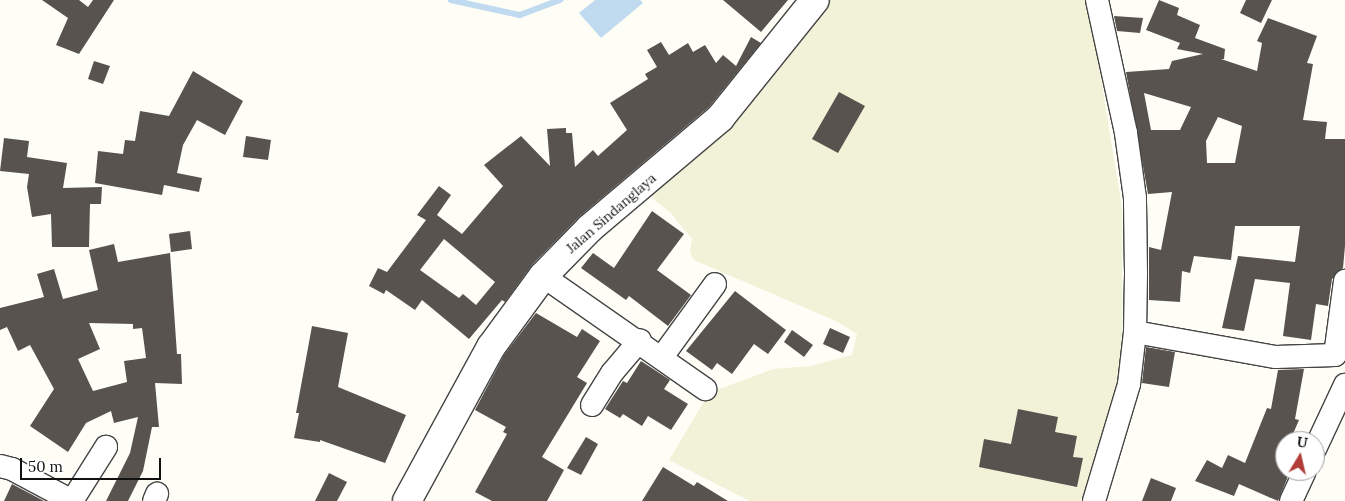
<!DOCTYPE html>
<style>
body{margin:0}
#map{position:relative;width:1345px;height:501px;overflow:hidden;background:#fefdf6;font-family:Lora,serif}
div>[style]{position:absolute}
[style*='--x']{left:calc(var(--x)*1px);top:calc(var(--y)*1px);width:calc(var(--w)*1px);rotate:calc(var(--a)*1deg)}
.farmland>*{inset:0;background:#f2f2d8}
.water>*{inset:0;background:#c0daf0}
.stream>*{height:5.5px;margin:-2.75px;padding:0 2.75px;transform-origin:2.75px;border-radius:2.75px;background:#c0daf0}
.building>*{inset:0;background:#58534e}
.roads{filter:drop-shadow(1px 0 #444) drop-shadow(-1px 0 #444) drop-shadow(0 1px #444) drop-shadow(0 -1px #444)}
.minor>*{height:22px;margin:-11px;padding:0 11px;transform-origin:11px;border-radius:11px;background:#fff}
.tertiary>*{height:28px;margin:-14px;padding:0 14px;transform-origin:14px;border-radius:14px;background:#fff}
span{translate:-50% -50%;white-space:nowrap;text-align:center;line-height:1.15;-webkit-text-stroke:5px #fff;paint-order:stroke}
.street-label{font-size:14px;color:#111}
.north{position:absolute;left:1275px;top:431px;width:50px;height:50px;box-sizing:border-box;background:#fff;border:1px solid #a0a0a0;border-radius:50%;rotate:9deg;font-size:14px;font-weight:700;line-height:20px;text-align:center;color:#111}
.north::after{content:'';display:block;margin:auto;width:18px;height:22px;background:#b23d38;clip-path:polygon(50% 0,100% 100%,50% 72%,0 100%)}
.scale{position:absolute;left:20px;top:458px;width:141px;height:22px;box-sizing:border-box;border:2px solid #111;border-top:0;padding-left:6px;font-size:15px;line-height:18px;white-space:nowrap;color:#111;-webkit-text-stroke:4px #fff;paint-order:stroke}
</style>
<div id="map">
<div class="farmland">
<div style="clip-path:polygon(824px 0,1088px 0,1122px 208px,1122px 383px,1081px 501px,750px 501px,669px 460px,709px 393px,773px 369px,811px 366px,852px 355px,857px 334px,838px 322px,694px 260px,690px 252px,692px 239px,670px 212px,653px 199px,650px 189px)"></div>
</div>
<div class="water">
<div style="clip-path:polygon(595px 0,640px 0,643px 3px,601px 38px,579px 13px)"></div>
</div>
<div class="stream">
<div style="--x:451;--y:0;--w:71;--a:12.3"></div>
<div style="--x:520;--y:15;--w:43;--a:-20.6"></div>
</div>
<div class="building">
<div style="clip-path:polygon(42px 0,79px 0,88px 7px,93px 0,114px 0,79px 54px,56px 45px,68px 18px)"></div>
<div style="clip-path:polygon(723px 0,788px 0,761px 32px)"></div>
<div style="clip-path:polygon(evenodd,1159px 0,1179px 8px,1177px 15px,1200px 25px,1195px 38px,1225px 49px,1224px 59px,1221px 59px,1257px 71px,1262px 43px,1257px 41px,1268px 18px,1317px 36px,1307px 63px,1313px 64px,1303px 120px,1327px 122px,1325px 139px,1345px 139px,1345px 246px,1343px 268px,1332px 279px,1328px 306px,1316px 304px,1311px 340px,1283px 336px,1290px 283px,1255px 279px,1244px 331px,1222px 328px,1238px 256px,1295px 262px,1300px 226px,1235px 226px,1231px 260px,1194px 256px,1190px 273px,1182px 271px,1180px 302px,1149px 300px,1149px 247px,1161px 250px,1172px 192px,1148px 194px,1126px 72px,1169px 69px,1172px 61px,1203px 54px,1177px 49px,1180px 43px,1146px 30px,1159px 0,1144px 93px,1191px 107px,1180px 130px,1151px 130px,1144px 93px,1159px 0,1218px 117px,1242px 126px,1235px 163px,1207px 163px,1206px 141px,1218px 117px)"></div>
<div style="clip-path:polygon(1246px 0,1272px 0,1261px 23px,1240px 13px)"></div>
<div style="clip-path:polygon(1114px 16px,1143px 18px,1140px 33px,1117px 31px)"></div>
<div style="clip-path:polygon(evenodd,751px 37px,761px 43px,709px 107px,579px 217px,532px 265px,505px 302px,502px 300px,469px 339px,422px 300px,415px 310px,386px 290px,384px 294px,369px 286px,378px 268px,387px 272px,426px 220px,417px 215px,439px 186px,451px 195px,437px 215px,462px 234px,503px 186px,484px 165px,521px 136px,550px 166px,547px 129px,566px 128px,566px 133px,572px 133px,575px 167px,593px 150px,598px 156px,627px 130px,610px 103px,648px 79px,645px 74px,657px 67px,647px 50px,661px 42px,669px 55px,688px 43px,693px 52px,705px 45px,716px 63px,723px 55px,736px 66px,751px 37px,444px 239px,495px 282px,476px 305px,463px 294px,459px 298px,420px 270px,444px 239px)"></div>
<div style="clip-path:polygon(94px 61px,110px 66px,103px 84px,88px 79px)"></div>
<div style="clip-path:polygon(193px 71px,243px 101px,225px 135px,197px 120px,183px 145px,177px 173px,202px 178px,199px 192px,164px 185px,162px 195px,95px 183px,98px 151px,123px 154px,125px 140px,135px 141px,140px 111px,169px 116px)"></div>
<div style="clip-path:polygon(839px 92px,865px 106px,838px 153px,812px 139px)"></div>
<div style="clip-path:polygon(246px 136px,271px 140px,268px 160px,243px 157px)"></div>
<div style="clip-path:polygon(4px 138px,29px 141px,27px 157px,67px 163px,63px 188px,102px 187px,101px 204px,90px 204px,89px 247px,52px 247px,51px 214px,32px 217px,27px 187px,29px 174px,0 171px)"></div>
<div style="clip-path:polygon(652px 211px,684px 234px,657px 270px,691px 295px,668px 326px,629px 296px,626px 300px,581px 268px,593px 253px,614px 268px)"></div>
<div style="clip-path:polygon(190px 231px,192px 249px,171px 252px,169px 234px)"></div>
<div style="clip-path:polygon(evenodd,114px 244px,118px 262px,170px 253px,177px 354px,181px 354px,182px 384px,155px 383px,159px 427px,152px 427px,143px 471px,128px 501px,106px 501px,130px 453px,138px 417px,114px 423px,111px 411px,86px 423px,68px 452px,30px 426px,54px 389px,30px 345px,18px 351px,7px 327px,0 330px,0 308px,44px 297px,37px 274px,54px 269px,63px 299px,98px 290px,89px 250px,114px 244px,89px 323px,133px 324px,133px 329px,142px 328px,146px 358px,124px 361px,127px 382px,93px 391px,78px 359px,100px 349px,89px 323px)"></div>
<div style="clip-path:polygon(735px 291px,786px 330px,768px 354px,754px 344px,732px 374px,717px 363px,712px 370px,686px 351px)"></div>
<div style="clip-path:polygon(536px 313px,577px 337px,582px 329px,600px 341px,577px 377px,587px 383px,542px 457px,564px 470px,547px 501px,492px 501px,475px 492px,507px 434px,503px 432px,506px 427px,475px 410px,504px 355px)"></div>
<div style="clip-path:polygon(312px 326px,348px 333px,338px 387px,406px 415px,385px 463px,320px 440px,320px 442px,294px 438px,299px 413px,296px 413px)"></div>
<div style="clip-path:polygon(830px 328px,850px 337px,843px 353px,823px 344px)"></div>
<div style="clip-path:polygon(792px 330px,813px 345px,804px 357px,784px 342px)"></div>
<div style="clip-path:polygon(1146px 347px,1175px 352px,1169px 387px,1142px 383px)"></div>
<div style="clip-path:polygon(641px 361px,670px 380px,664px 389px,688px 404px,671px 430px,648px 416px,642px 426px,623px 414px,620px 418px,605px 409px,623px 381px,627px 383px)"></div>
<div style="clip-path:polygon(1304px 369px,1295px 419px,1299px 420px,1290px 441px,1285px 441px,1285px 472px,1289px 474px,1278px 501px,1239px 484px,1234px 496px,1195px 481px,1207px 460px,1222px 468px,1228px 455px,1245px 463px,1267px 408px,1271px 409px,1278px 370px)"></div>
<div style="clip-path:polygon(1018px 409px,1058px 417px,1055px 432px,1077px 436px,1073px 457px,1083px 458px,1077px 487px,979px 467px,984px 439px,1011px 444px)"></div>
<div style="clip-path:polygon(586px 437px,598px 444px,581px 475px,567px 468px)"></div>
<div style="clip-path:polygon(663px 467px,694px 486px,697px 482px,728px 501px,642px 501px)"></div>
<div style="clip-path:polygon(329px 473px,347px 482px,337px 501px,315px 501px)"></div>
<div style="clip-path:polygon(1151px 478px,1176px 488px,1171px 501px,1142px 501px)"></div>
<div style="clip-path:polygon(12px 484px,44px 501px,4px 501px)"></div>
</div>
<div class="roads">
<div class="minor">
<div style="--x:543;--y:276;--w:198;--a:34.9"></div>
<div style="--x:1135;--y:332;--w:143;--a:10.1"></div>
<div style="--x:1276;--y:357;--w:59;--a:-1.9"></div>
<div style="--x:1335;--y:355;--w:75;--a:-82.3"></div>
<div style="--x:662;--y:357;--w:90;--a:-54"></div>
<div style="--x:592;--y:405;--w:38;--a:-58"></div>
<div style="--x:612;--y:373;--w:43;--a:-49.7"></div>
<div style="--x:1315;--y:449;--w:71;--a:-64.9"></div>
<div style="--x:0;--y:466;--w:12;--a:14"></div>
<div style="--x:12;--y:469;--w:68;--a:28.1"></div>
<div style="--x:72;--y:501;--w:64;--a:-57.8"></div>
<div style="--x:154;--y:501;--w:8;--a:-67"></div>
<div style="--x:1094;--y:501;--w:122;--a:-73.3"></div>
<div style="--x:1129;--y:384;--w:52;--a:-83.4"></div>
<div style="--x:1135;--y:332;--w:59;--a:-89"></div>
<div style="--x:1136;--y:273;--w:75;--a:-90.8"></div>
<div style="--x:1135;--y:198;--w:66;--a:-97.9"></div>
<div style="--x:1126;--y:133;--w:136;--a:-102.3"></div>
<div style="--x:1291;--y:501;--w:33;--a:-65"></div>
</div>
<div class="tertiary">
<div style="--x:407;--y:501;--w:175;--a:-61.4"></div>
<div style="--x:491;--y:347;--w:88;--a:-53.8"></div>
<div style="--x:543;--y:276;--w:67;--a:-45.6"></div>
<div style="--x:590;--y:228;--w:170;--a:-40.2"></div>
<div style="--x:720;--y:118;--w:151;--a:-51.2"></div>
</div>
</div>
<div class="street-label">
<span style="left:611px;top:213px;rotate:-41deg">Jalan Sindanglaya</span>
</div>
<div class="north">U</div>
<div class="scale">50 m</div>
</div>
